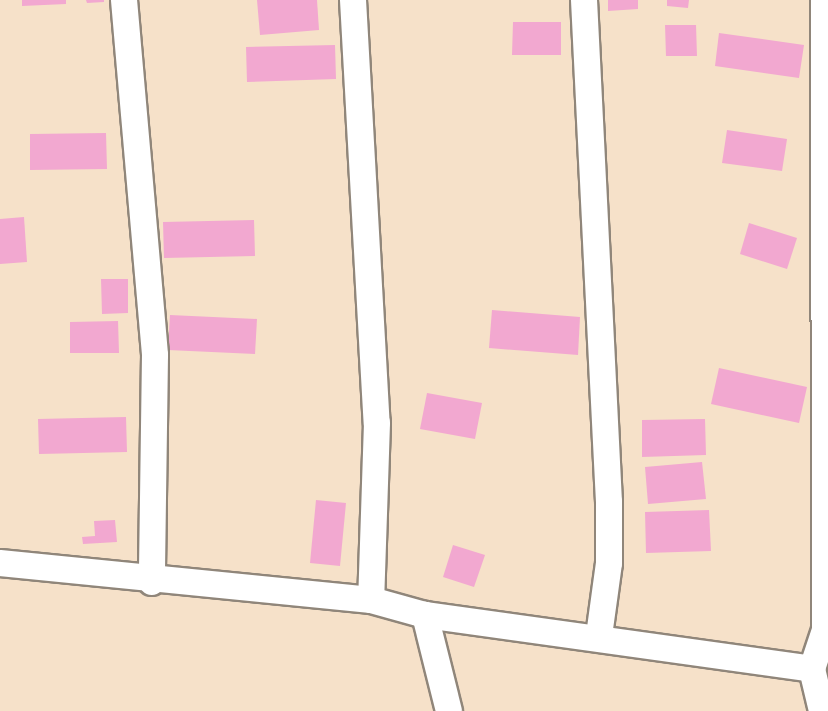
<!DOCTYPE html>
<style>
body{margin:0}
#map{position:relative;width:828px;height:711px;overflow:hidden;background:#f6e1c9;font-family:"Balsamiq Sans",sans-serif}
div>[style]{position:absolute}
[style*='--x']{left:calc(var(--x)*1px);top:calc(var(--y)*1px);width:calc(var(--w)*1px);rotate:calc(var(--a)*1deg)}
.building>*{inset:0;background:#f2a8d0}
.roads{filter:drop-shadow(2px 0 #90867a) drop-shadow(-2px 0 #90867a) drop-shadow(0 2px #90867a) drop-shadow(0 -2px #90867a)}
.minor>*{height:26px;margin:-13px;padding:0 13px;transform-origin:13px;border-radius:13px;background:#fff}
span{translate:-50% -50%;white-space:nowrap;text-align:center;line-height:1.15;-webkit-text-stroke:6px #fdfcf7;paint-order:stroke}
</style>
<div id="map">
<div class="building">
<div style="clip-path:polygon(22px 0,66px 0,66px 4px,22px 6px)"></div>
<div style="clip-path:polygon(86px 0,104px 0,104px 2px,87px 3px)"></div>
<div style="clip-path:polygon(257px 0,317px 0,319px 30px,260px 35px)"></div>
<div style="clip-path:polygon(608px 0,638px 0,638px 9px,608px 11px)"></div>
<div style="clip-path:polygon(667px 0,689px 0,688px 8px,667px 6px)"></div>
<div style="clip-path:polygon(513px 22px,561px 22px,561px 55px,512px 55px)"></div>
<div style="clip-path:polygon(665px 25px,696px 25px,697px 56px,666px 56px)"></div>
<div style="clip-path:polygon(719px 33px,804px 45px,799px 78px,715px 66px)"></div>
<div style="clip-path:polygon(335px 45px,336px 79px,247px 82px,246px 47px)"></div>
<div style="clip-path:polygon(727px 130px,787px 139px,782px 171px,722px 163px)"></div>
<div style="clip-path:polygon(106px 133px,107px 169px,30px 170px,30px 134px)"></div>
<div style="clip-path:polygon(24px 217px,27px 262px,0 264px,0 219px)"></div>
<div style="clip-path:polygon(254px 220px,255px 256px,164px 258px,163px 222px)"></div>
<div style="clip-path:polygon(749px 223px,797px 238px,787px 269px,740px 254px)"></div>
<div style="clip-path:polygon(101px 279px,128px 279px,128px 313px,102px 314px)"></div>
<div style="clip-path:polygon(492px 310px,580px 317px,578px 355px,489px 348px)"></div>
<div style="clip-path:polygon(170px 315px,257px 319px,255px 354px,168px 350px)"></div>
<div style="clip-path:polygon(118px 321px,119px 353px,70px 353px,70px 322px)"></div>
<div style="clip-path:polygon(719px 368px,807px 387px,799px 423px,711px 404px)"></div>
<div style="clip-path:polygon(427px 393px,482px 403px,475px 439px,420px 429px)"></div>
<div style="clip-path:polygon(126px 417px,127px 452px,39px 454px,38px 419px)"></div>
<div style="clip-path:polygon(705px 419px,706px 455px,642px 457px,642px 420px)"></div>
<div style="clip-path:polygon(702px 462px,706px 499px,648px 504px,645px 467px)"></div>
<div style="clip-path:polygon(316px 500px,346px 503px,340px 566px,310px 563px)"></div>
<div style="clip-path:polygon(709px 510px,711px 551px,646px 553px,645px 512px)"></div>
<div style="clip-path:polygon(115px 520px,117px 542px,83px 544px,82px 537px,95px 536px,94px 521px)"></div>
<div style="clip-path:polygon(453px 545px,485px 555px,474px 587px,443px 577px)"></div>
</div>
<div class="roads">
<div class="minor">
<div style="--x:124;--y:0;--w:356;--a:85"></div>
<div style="--x:155;--y:355;--w:227;--a:90.8"></div>
<div style="--x:353;--y:0;--w:424;--a:86.8"></div>
<div style="--x:377;--y:423;--w:177;--a:91.9"></div>
<div style="--x:584;--y:0;--w:503;--a:87.15"></div>
<div style="--x:609;--y:502;--w:61;--a:90"></div>
<div style="--x:609;--y:563;--w:74;--a:97.8"></div>
<div style="--x:0;--y:563;--w:373;--a:5.7"></div>
<div style="--x:371;--y:600;--w:56;--a:15.5"></div>
<div style="--x:425;--y:615;--w:391;--a:7.9"></div>
<div style="--x:812;--y:669;--w:43;--a:76.6"></div>
<div style="--x:425;--y:615;--w:99;--a:76"></div>
<div style="--x:812;--y:669;--w:41;--a:-71.6"></div>
<div style="--x:825;--y:630;--w:630;--a:-90.09"></div>
</div>
</div>
</div>
